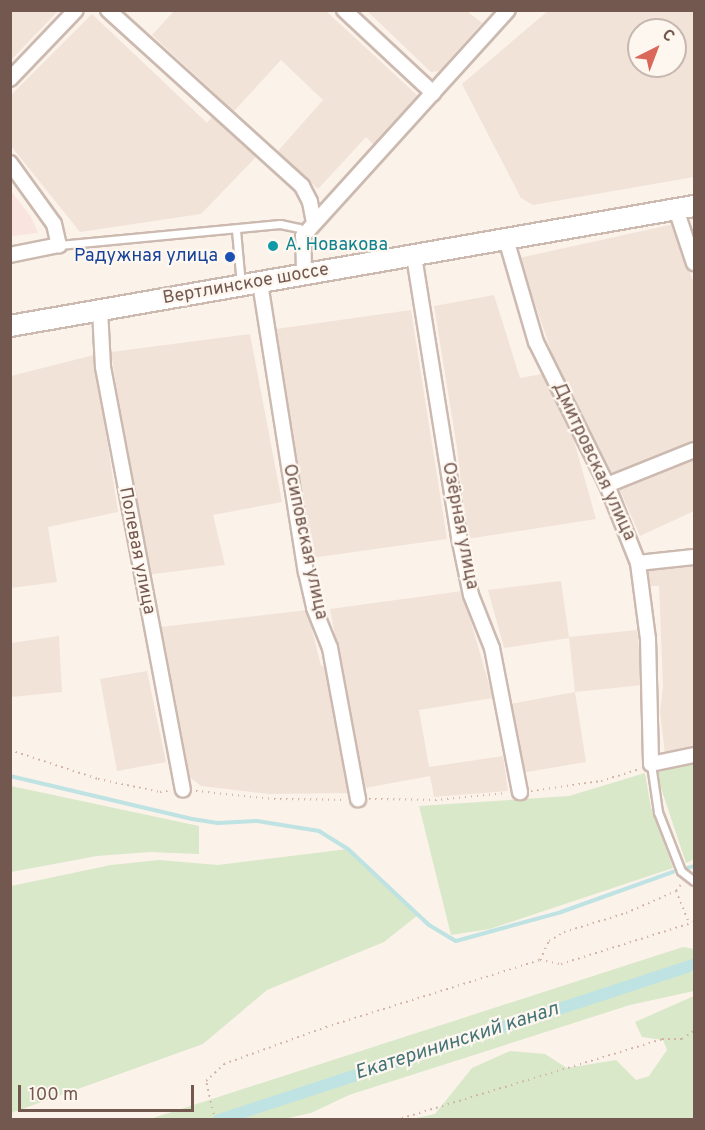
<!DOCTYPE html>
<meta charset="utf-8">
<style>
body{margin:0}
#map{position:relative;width:705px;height:1130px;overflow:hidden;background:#fbf2ea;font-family:Overpass,sans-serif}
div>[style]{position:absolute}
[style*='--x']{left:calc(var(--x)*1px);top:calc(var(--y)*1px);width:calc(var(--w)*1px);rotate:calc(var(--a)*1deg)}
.residential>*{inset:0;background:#f2e3d9}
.commercial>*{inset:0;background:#fae4df}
.green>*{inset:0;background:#d9e8c9}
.stream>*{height:4px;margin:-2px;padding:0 2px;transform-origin:2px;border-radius:2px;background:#bfe2e3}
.canal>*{height:12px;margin:-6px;padding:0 6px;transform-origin:6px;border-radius:6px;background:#bfe2e3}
.path>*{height:2px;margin-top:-1px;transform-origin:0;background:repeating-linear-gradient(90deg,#d3b3a6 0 1.5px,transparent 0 6px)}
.roads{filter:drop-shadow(2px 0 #ccbab0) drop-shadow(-2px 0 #ccbab0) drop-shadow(0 2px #ccbab0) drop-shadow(0 -2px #ccbab0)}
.lane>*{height:7px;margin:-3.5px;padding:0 3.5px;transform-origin:3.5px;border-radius:3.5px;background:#fff}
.street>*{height:14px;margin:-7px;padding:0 7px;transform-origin:7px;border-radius:7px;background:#fff}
.secondary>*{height:20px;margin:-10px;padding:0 10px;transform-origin:10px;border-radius:10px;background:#fff}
.dots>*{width:16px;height:16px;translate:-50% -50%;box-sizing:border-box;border:3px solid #fef7f0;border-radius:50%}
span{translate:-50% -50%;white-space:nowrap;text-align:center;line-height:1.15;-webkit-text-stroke:4.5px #fef7f0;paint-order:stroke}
.culture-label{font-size:18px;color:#0d838f}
.left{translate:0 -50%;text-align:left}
.transit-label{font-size:18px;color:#164399}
.right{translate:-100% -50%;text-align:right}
.street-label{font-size:18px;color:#73584f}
.water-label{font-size:20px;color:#447477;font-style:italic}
.frame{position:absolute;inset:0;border:12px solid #73584f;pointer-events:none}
.north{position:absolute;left:627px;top:18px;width:60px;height:60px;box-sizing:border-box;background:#fef7f0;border:2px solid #c6b7b0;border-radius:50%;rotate:42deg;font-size:16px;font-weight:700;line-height:24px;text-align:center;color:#73584f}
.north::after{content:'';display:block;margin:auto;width:21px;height:27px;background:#d9685a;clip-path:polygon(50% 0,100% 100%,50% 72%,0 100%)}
.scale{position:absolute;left:18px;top:1085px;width:176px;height:27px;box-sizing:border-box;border:3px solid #73584f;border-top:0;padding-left:8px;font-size:18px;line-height:21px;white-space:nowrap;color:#73584f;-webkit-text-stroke:4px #fef7f0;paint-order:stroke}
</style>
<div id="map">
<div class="residential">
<div style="clip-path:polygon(11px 10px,58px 11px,11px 60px,10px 11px)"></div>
<div style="clip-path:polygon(175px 10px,326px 11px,418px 96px,374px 145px,366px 137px,318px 189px,278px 151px,323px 100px,281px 60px,234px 111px,152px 35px)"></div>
<div style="clip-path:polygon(evenodd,549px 10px,694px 11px,694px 177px,533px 205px,521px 198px,462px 84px,549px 10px,639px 30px,675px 30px,675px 66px,639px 66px,639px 30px)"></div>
<div style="clip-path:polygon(367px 11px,467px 11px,482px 23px,439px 71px,431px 72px)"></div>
<div style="clip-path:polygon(92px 14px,207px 123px,212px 117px,256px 157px,201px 214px,80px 232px,11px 146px,11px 95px)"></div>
<div style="clip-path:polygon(674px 224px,694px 284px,694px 444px,614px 477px,552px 353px,519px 258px)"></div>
<div style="clip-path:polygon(494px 295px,520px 378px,542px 374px,571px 430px,596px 519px,467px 539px,457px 448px,434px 306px)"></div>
<div style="clip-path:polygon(411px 310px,447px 539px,311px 558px,282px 388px,276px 329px)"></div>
<div style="clip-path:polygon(250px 334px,282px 502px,213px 515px,225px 565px,146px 575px,111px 352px)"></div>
<div style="clip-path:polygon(94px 355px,118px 512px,48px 527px,57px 582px,11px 588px,11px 376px)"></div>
<div style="clip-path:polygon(694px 455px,694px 511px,640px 536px,618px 486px)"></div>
<div style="clip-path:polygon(694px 564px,694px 747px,665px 754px,660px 712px,663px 686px,659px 586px,650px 586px,648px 570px)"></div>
<div style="clip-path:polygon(561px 581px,569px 637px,637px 630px,643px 685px,575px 692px,586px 762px,521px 773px,510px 704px,575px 692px,569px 638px,504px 648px,488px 590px)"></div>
<div style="clip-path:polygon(462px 591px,493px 698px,419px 710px,429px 767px,503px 756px,508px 791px,434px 797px,430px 776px,365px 788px,330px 609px)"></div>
<div style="clip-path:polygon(307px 610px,321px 666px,326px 666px,351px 793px,270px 794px,201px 786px,187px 775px,160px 627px)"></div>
<div style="clip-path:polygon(59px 636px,62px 692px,11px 697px,11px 643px)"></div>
<div style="clip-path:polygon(147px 671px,166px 762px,117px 771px,100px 679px)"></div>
</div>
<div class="commercial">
<div style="clip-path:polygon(11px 191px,31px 217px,38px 233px,11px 236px)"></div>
</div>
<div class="green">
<div style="clip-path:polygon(694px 762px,694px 859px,686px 863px,656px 773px)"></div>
<div style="clip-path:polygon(645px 773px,651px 808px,673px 868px,490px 929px,451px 935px,419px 806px,569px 796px)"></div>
<div style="clip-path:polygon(11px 786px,199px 826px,199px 854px,150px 852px,97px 856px,11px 872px)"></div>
<div style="clip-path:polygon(348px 849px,418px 915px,384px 942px,267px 990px,203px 1044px,11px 1113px,11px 886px,111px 865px,159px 860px,218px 865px)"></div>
<div style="clip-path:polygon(683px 947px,694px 949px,694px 962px,688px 966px,694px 975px,694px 991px,630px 1005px,349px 1095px,311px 1113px,279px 1120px,150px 1119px)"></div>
<div style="clip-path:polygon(694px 996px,694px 1119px,412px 1119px,435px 1114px,472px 1068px,510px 1051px,545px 1054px,567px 1068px,616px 1060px,636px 1080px,649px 1076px,667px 1050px,663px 1040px,642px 1037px,635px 1022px)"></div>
</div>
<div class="stream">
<div style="--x:10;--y:776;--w:187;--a:13.3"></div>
<div style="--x:192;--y:819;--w:26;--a:9"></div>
<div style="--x:218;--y:823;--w:39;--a:-3"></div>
<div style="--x:257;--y:821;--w:63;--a:9.2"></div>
<div style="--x:319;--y:831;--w:34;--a:32"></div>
<div style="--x:348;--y:849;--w:111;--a:43.2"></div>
<div style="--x:429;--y:925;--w:31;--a:31"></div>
<div style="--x:456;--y:941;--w:109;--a:-15.4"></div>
<div style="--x:561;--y:912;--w:119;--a:-19.7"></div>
<div style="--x:687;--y:868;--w:7;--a:-16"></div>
</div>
<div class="canal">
<div style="--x:219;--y:1120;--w:500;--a:-18.1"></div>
</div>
<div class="path">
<div style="--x:10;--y:750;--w:93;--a:18.2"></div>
<div style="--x:98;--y:779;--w:63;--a:11.8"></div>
<div style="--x:160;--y:792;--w:12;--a:-9"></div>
<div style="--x:196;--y:791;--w:78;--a:5.9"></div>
<div style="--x:274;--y:799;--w:72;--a:0.8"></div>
<div style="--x:531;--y:791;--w:71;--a:-8.1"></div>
<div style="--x:601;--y:781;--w:41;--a:-17.1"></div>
<div style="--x:369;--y:799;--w:66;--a:0.9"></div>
<div style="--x:435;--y:800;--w:72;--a:-5.6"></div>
<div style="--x:676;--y:891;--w:35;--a:68"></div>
<div style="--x:540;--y:960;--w:21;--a:11"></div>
<div style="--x:561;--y:964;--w:139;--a:-17.5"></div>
<div style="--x:215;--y:1120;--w:40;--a:-103"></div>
<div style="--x:206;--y:1081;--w:25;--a:-43"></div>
<div style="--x:224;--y:1064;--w:109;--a:-19.9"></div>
<div style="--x:326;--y:1027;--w:224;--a:-17.4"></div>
<div style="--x:540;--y:960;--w:21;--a:-65"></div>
<div style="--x:549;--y:941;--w:17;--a:-31"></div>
<div style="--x:564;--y:932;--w:65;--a:-17"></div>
<div style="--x:626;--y:913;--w:55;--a:-23.7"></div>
<div style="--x:676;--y:891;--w:10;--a:-53"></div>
<div style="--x:396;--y:1120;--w:278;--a:-16.9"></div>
<div style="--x:662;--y:1039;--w:20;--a:0"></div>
<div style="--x:682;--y:1039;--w:14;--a:-34"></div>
</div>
<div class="roads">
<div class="lane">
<div style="--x:236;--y:230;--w:55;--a:84.8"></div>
<div style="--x:59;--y:245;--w:222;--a:-5.4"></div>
<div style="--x:280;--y:224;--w:19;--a:12"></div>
<div style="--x:299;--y:228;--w:9;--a:63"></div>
<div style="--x:651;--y:764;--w:49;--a:81.7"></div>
<div style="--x:658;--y:812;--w:63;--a:68.7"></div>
<div style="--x:681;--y:871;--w:16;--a:38"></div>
</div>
<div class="street">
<div style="--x:108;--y:10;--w:262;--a:42.2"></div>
<div style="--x:302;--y:186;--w:18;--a:63"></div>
<div style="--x:310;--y:202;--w:20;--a:79"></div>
<div style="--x:344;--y:10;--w:122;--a:43"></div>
<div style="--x:10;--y:79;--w:95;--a:-46.3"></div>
<div style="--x:10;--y:163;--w:75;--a:54.2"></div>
<div style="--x:54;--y:224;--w:22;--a:77"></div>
<div style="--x:59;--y:245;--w:50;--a:168.5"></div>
<div style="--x:676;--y:209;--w:57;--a:71.6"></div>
<div style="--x:506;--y:239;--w:107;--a:73.8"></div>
<div style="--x:536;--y:342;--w:160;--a:63.6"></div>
<div style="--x:607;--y:485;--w:84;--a:68.3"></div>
<div style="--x:638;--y:563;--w:77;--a:82.5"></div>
<div style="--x:648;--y:639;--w:125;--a:88.6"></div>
<div style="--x:651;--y:764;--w:44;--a:-11.8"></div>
<div style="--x:414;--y:256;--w:285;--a:80.9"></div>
<div style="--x:459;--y:537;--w:59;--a:78.3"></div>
<div style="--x:471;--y:595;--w:57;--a:68.4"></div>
<div style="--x:492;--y:648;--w:147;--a:79"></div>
<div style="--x:304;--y:275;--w:39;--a:-91"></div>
<div style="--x:303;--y:236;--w:305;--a:-47.8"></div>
<div style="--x:260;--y:283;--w:293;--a:81"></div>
<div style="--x:306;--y:572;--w:37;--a:77"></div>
<div style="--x:314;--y:608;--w:43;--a:68.2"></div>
<div style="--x:330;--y:648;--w:154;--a:79.5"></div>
<div style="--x:100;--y:310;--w:57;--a:87"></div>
<div style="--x:103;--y:367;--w:430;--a:79.3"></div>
<div style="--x:607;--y:485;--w:94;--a:-21.9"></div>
<div style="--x:638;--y:563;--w:56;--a:-6.1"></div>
</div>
<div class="secondary">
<div style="--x:10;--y:326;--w:694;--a:-9.95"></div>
</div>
</div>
<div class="dots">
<div style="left:273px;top:246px;background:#0f9aa8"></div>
<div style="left:230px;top:257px;background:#1a4fb4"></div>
</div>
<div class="culture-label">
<span class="left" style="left:285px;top:246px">А. Новакова</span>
</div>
<div class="transit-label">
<span class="right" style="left:218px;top:257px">Радужная улица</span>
</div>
<div class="street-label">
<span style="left:246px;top:285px;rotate:-10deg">Вертлинское шоссе</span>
<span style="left:593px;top:462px;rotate:65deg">Дмитровская улица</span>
<span style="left:459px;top:526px;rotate:79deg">Озёрная улица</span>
<span style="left:304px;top:542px;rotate:78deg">Осиповская улица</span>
<span style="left:136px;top:551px;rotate:79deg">Полевая улица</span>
</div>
<div class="water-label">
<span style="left:457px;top:1042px;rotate:-18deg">Екатерининский канал</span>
</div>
<div class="frame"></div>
<div class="north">С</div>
<div class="scale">100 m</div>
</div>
